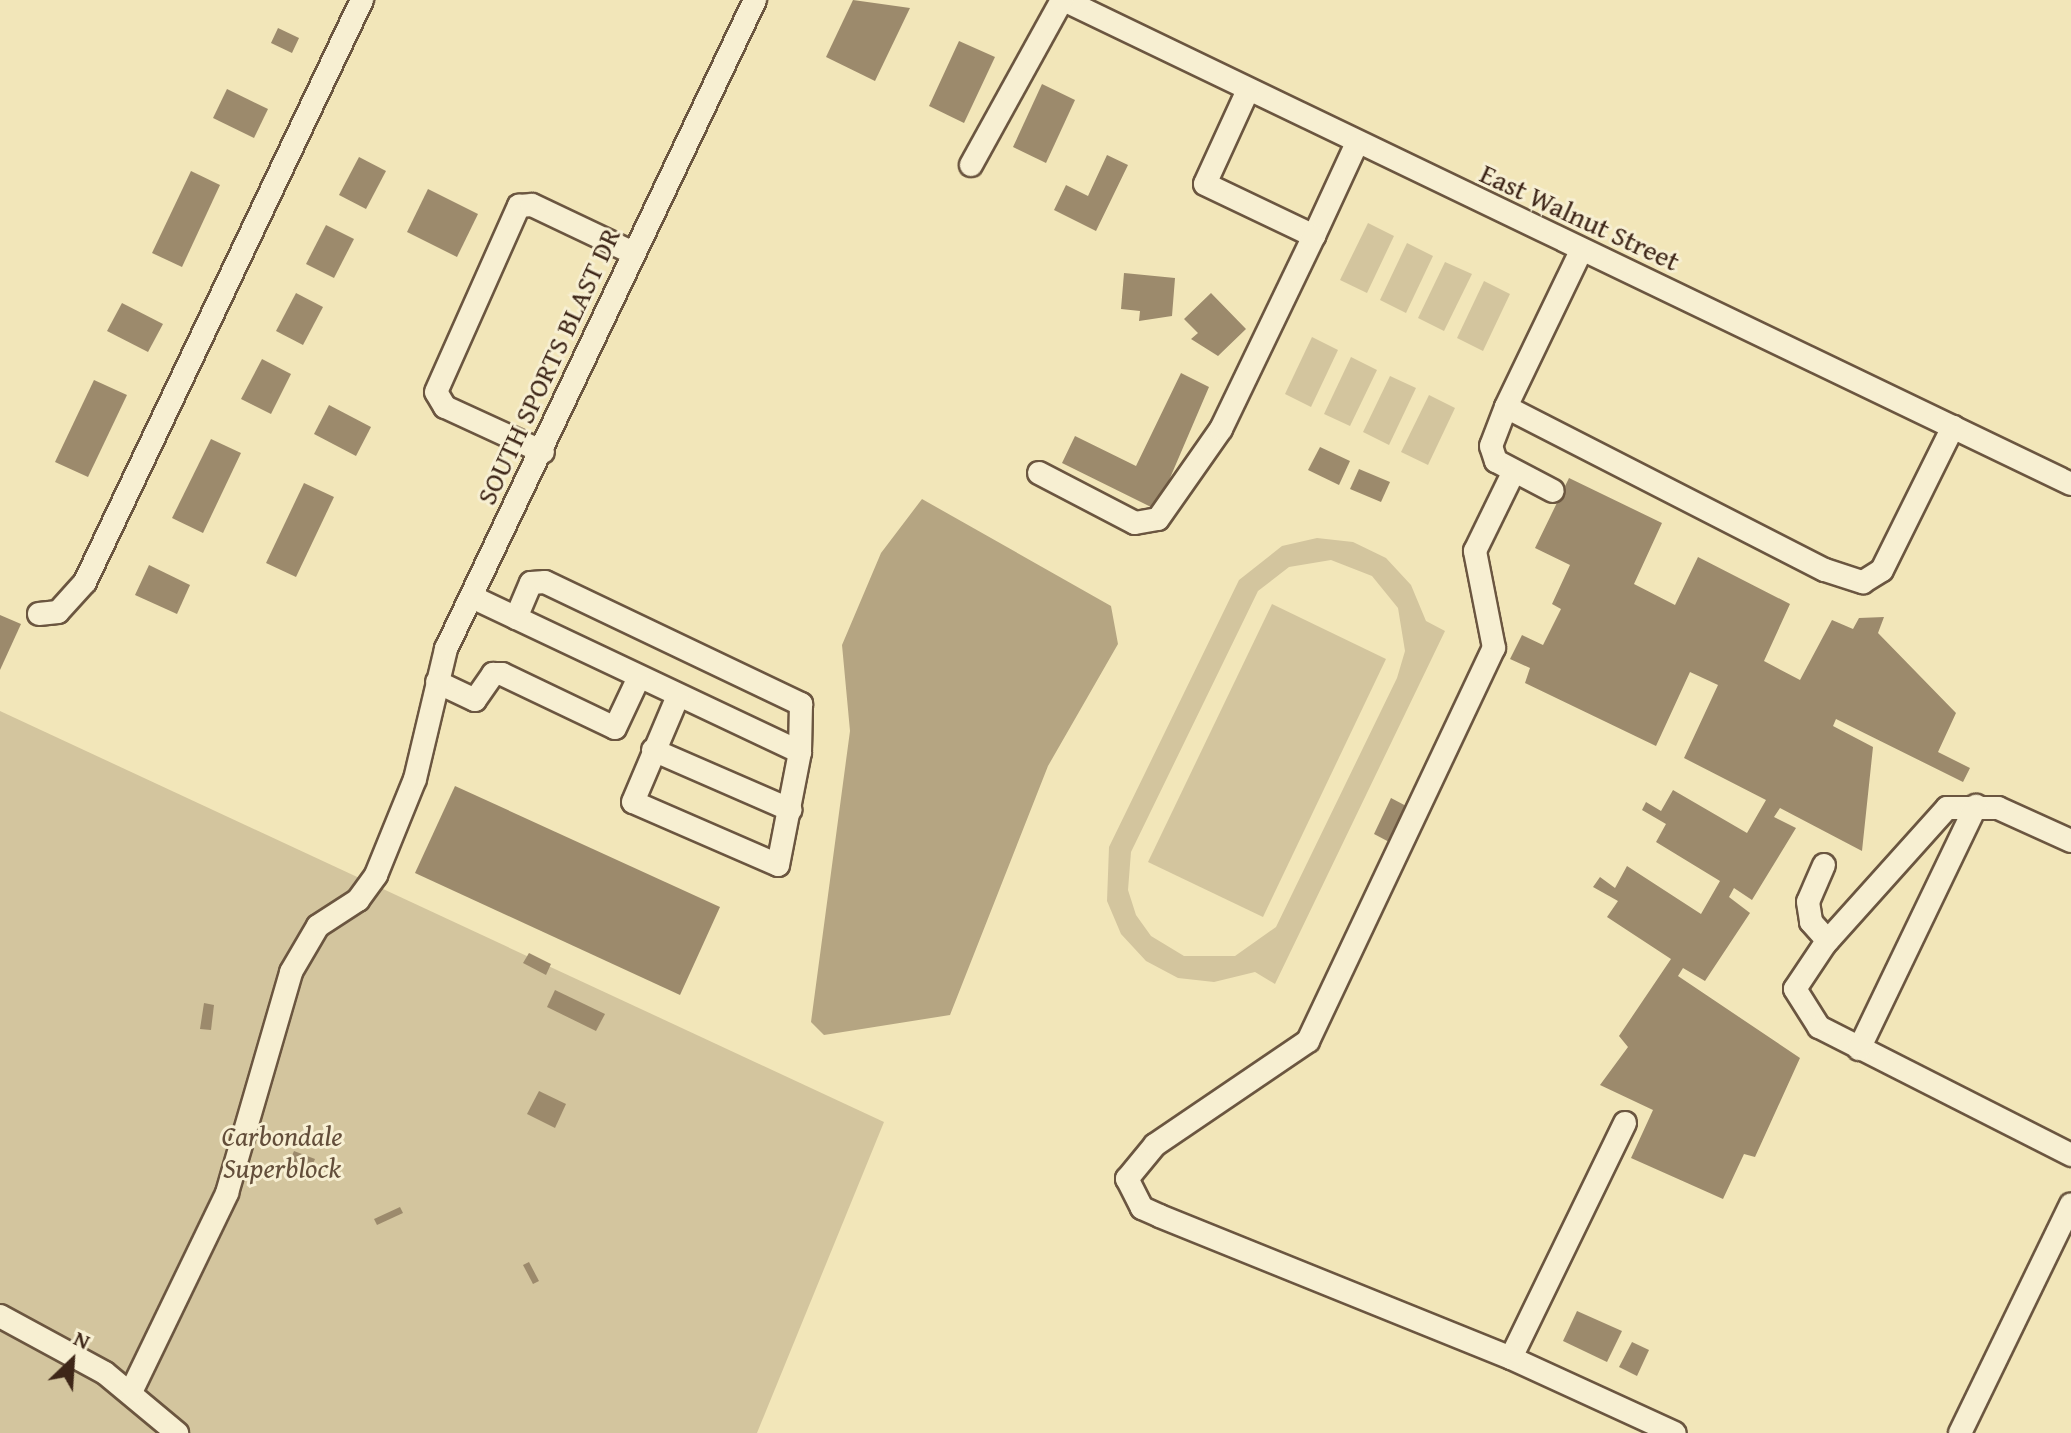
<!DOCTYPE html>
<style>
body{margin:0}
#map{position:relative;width:2071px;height:1433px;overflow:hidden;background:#f2e6b9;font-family:"Gentium Book Plus",serif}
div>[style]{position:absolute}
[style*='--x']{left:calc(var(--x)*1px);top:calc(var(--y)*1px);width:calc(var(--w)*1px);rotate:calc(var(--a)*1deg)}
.green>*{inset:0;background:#d3c59e}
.water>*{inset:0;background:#b5a582}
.building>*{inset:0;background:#9c8a6c}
.roads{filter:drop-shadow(2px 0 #6b5640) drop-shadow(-2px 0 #6b5640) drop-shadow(0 2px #6b5640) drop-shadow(0 -2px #6b5640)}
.minor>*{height:22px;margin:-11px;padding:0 11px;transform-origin:11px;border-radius:11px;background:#f7efd2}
span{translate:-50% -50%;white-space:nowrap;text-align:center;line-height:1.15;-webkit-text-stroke:6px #f7efd2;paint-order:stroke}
.street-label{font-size:28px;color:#3e2618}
.park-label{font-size:28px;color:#634e3a;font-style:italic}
.north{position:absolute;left:32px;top:1321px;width:80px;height:80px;-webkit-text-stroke:6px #f7efd2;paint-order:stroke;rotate:25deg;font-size:22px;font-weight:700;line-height:32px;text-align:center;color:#3e2618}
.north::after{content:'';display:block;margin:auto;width:28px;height:36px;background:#3e2618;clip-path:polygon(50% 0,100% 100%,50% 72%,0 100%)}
</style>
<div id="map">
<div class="green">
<div style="clip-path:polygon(1368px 223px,1394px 236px,1367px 293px,1340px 280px)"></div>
<div style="clip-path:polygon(1407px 243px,1433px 256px,1406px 313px,1380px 300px)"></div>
<div style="clip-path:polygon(1445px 262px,1472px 274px,1444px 331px,1418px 318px)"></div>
<div style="clip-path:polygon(1484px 281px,1510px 294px,1483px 351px,1457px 338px)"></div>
<div style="clip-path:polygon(1312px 337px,1338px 350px,1311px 407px,1285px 394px)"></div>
<div style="clip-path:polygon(1351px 357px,1377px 370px,1350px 426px,1324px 414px)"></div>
<div style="clip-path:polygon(1390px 376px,1416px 388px,1389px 445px,1363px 432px)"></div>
<div style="clip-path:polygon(1429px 395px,1455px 408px,1428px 465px,1401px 452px)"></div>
<div style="clip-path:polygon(evenodd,1317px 538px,1353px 542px,1386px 558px,1411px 585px,1426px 621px,1445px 631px,1275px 984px,1255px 972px,1214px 982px,1178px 978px,1146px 961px,1121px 934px,1107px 901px,1109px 847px,1239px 580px,1282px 546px,1317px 538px,1331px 560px,1372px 576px,1398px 608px,1405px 651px,1397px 678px,1276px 927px,1235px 956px,1184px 956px,1151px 936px,1136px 915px,1128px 890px,1131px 852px,1258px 591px,1289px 567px,1331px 560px)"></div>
<div style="clip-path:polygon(1272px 604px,1386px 659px,1263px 917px,1148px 862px)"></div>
<div style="clip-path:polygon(0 711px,884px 1122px,757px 1433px,0 1433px)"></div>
</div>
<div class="water">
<div style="clip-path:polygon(922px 499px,1111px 606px,1118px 644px,1048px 766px,950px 1015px,824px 1035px,811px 1022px,850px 731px,842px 645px,881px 553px)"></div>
</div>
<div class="building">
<div style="clip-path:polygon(853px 0,910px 8px,875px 81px,826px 57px)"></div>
<div style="clip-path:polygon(278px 28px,299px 38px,292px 53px,271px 43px)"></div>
<div style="clip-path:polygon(959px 41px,995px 57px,964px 123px,929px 106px)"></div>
<div style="clip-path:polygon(1042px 84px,1075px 100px,1046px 163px,1013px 147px)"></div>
<div style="clip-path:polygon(227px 89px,268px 109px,254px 138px,213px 118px)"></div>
<div style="clip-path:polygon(1107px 155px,1128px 165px,1096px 231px,1054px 210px,1066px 185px,1088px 196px)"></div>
<div style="clip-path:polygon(359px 157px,386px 171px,366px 209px,339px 195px)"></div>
<div style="clip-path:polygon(191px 171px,220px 185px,182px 267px,152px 253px)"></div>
<div style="clip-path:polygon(428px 189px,478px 214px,457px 257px,407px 232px)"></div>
<div style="clip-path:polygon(326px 225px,354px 239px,334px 278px,306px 264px)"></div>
<div style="clip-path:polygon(1124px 273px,1175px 278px,1172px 316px,1139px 321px,1140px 311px,1121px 309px)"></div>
<div style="clip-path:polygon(296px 293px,323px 307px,303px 345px,276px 331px)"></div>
<div style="clip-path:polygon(1211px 293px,1246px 329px,1218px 356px,1191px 339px,1198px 333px,1184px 319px)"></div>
<div style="clip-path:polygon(122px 303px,163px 324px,148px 352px,107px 331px)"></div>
<div style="clip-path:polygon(262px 359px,291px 374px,271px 414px,241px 399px)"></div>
<div style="clip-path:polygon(1181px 373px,1209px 387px,1161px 499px,1151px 507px,1062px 463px,1075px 436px,1136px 466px)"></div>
<div style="clip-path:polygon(94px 380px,127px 395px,88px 477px,55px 462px)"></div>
<div style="clip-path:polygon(329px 405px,371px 427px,356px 456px,314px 434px)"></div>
<div style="clip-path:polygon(211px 439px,241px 453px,203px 533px,172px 518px)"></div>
<div style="clip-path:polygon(1320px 447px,1350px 461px,1339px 485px,1308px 470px)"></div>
<div style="clip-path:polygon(1359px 469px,1390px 482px,1381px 502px,1350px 489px)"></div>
<div style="clip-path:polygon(1569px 478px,1662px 523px,1634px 584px,1675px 605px,1698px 557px,1790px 604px,1764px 661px,1800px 680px,1832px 620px,1853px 629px,1859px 618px,1884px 617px,1878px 633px,1956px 713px,1938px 752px,1970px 768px,1963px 782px,1836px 719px,1833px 726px,1873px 747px,1862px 851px,1780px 808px,1774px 817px,1796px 828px,1752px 900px,1734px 888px,1729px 897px,1750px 913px,1705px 981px,1683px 968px,1678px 976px,1800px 1058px,1755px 1157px,1744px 1154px,1723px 1199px,1631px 1158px,1653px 1110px,1600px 1085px,1628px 1047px,1619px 1036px,1671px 959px,1607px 917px,1618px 901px,1593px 887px,1600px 877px,1615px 888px,1627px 866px,1701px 914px,1720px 881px,1656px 842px,1666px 824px,1642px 810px,1646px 802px,1661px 811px,1673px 790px,1747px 833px,1766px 800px,1684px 758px,1718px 685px,1690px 672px,1656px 746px,1525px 683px,1530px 668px,1510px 659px,1522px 635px,1543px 645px,1561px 609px,1552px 604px,1570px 565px,1535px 548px)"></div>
<div style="clip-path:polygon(304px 483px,334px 497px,296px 577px,266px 563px)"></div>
<div style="clip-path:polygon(149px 565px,190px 585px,177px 614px,135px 595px)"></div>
<div style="clip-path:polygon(0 615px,21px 624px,0 670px)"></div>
<div style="clip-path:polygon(455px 786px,720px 907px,680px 995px,415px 873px)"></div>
<div style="clip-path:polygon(1391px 798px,1410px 808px,1393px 844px,1374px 834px)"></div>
<div style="clip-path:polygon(529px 953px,551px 964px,546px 975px,523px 963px)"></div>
<div style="clip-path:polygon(555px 990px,605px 1014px,596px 1031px,547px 1007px)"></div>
<div style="clip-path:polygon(204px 1003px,214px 1005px,211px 1030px,200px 1029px)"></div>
<div style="clip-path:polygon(539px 1091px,566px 1104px,555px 1128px,527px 1114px)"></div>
<div style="clip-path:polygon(294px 1151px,315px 1159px,306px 1180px,285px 1172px)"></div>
<div style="clip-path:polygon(400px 1207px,403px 1213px,377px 1225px,374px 1219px)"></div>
<div style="clip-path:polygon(529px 1262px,539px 1281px,533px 1284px,523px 1265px)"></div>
<div style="clip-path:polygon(1577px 1311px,1622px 1331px,1607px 1362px,1563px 1341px)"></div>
<div style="clip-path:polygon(1632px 1342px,1649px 1350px,1637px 1376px,1619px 1367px)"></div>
</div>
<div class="roads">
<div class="minor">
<div style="--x:1064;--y:0;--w:1117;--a:25.67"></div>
<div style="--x:1248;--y:90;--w:103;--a:114.6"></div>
<div style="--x:1205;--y:184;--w:121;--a:25.5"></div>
<div style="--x:1314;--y:236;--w:102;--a:-65.2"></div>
<div style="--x:971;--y:165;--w:188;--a:-61.1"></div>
<div style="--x:1581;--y:251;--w:173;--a:115.7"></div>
<div style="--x:1506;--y:407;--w:358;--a:27.1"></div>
<div style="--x:1825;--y:570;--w:40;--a:18"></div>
<div style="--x:1863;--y:582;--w:22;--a:-32"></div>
<div style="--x:1882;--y:570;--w:160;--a:-63.6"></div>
<div style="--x:1506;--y:407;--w:42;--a:111"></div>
<div style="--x:1491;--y:446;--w:16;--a:72"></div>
<div style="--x:1496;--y:461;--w:64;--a:27.8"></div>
<div style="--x:543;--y:452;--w:108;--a:-155.3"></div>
<div style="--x:445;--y:407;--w:17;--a:-121"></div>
<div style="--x:436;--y:392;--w:204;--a:-66"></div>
<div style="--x:519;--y:206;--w:13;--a:-4"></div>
<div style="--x:532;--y:205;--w:112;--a:25.4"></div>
<div style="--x:1039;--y:473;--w:108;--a:27.5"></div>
<div style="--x:1135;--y:523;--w:23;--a:-10"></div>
<div style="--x:1158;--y:519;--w:110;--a:-55"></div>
<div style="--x:1221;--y:429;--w:214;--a:-64.3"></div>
<div style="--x:472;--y:597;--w:363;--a:25.3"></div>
<div style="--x:800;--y:752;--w:115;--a:101"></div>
<div style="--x:778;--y:865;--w:158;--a:-156.5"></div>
<div style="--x:633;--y:802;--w:115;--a:-67"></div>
<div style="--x:39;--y:614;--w:19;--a:-6"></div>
<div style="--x:58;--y:612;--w:40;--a:-48"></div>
<div style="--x:85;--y:582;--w:645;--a:-64.55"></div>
<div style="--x:516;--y:618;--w:38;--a:-67"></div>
<div style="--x:531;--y:583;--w:14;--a:-4"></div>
<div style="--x:545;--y:582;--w:284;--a:25.5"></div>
<div style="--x:801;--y:704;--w:48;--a:91.2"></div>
<div style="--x:437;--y:682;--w:42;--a:25.3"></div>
<div style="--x:475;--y:700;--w:32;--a:-55"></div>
<div style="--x:493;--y:674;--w:9;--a:0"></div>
<div style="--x:502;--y:674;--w:125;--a:25.5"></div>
<div style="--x:615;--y:728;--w:56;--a:-64.8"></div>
<div style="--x:653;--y:750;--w:150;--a:23.5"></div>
<div style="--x:2071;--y:841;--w:80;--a:-155.7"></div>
<div style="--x:1998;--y:808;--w:51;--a:180"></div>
<div style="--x:1947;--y:808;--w:183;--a:131.9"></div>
<div style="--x:1825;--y:944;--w:54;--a:123.7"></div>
<div style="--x:1795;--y:989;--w:45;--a:57.7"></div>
<div style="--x:1819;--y:1027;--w:283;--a:26.9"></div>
<div style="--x:1824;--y:865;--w:40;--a:113.4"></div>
<div style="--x:1808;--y:902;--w:20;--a:81"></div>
<div style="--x:1811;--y:922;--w:25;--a:48"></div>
<div style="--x:1859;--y:1049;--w:270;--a:-64.3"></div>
<div style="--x:1625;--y:1123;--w:261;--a:115.9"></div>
<div style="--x:1511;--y:1358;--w:180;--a:24.6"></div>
<div style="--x:0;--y:1316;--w:119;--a:28.5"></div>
<div style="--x:105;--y:1373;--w:94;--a:39.8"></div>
<div style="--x:1511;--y:1358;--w:379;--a:-158"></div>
<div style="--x:1160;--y:1216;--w:20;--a:-156"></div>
<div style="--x:1142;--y:1208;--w:33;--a:-117"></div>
<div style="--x:1127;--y:1179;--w:44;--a:-50.5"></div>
<div style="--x:1155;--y:1145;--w:185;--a:-34.2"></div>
<div style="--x:1308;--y:1041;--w:435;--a:-64.7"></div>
<div style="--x:1494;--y:648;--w:99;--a:-101.1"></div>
<div style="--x:1475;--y:551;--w:87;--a:-64"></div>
<div style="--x:131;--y:1392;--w:221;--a:-64.2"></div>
<div style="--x:227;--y:1193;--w:230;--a:-73.8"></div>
<div style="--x:291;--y:972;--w:53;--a:-59.6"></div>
<div style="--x:318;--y:926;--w:48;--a:-33"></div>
<div style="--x:358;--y:900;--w:31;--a:-54"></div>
<div style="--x:376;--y:875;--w:104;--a:-67.9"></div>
<div style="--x:415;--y:779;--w:134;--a:-76.6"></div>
<div style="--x:446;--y:649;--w:719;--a:-64.54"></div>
<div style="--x:1960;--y:1433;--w:254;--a:-64.1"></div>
</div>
</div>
<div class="street-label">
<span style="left:1580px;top:217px;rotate:25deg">East Walnut Street</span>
<span style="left:548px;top:366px;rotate:-65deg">SOUTH SPORTS BLAST DR</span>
</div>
<div class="park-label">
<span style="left:282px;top:1152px">Carbondale<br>Superblock</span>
</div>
<div class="north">N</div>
</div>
